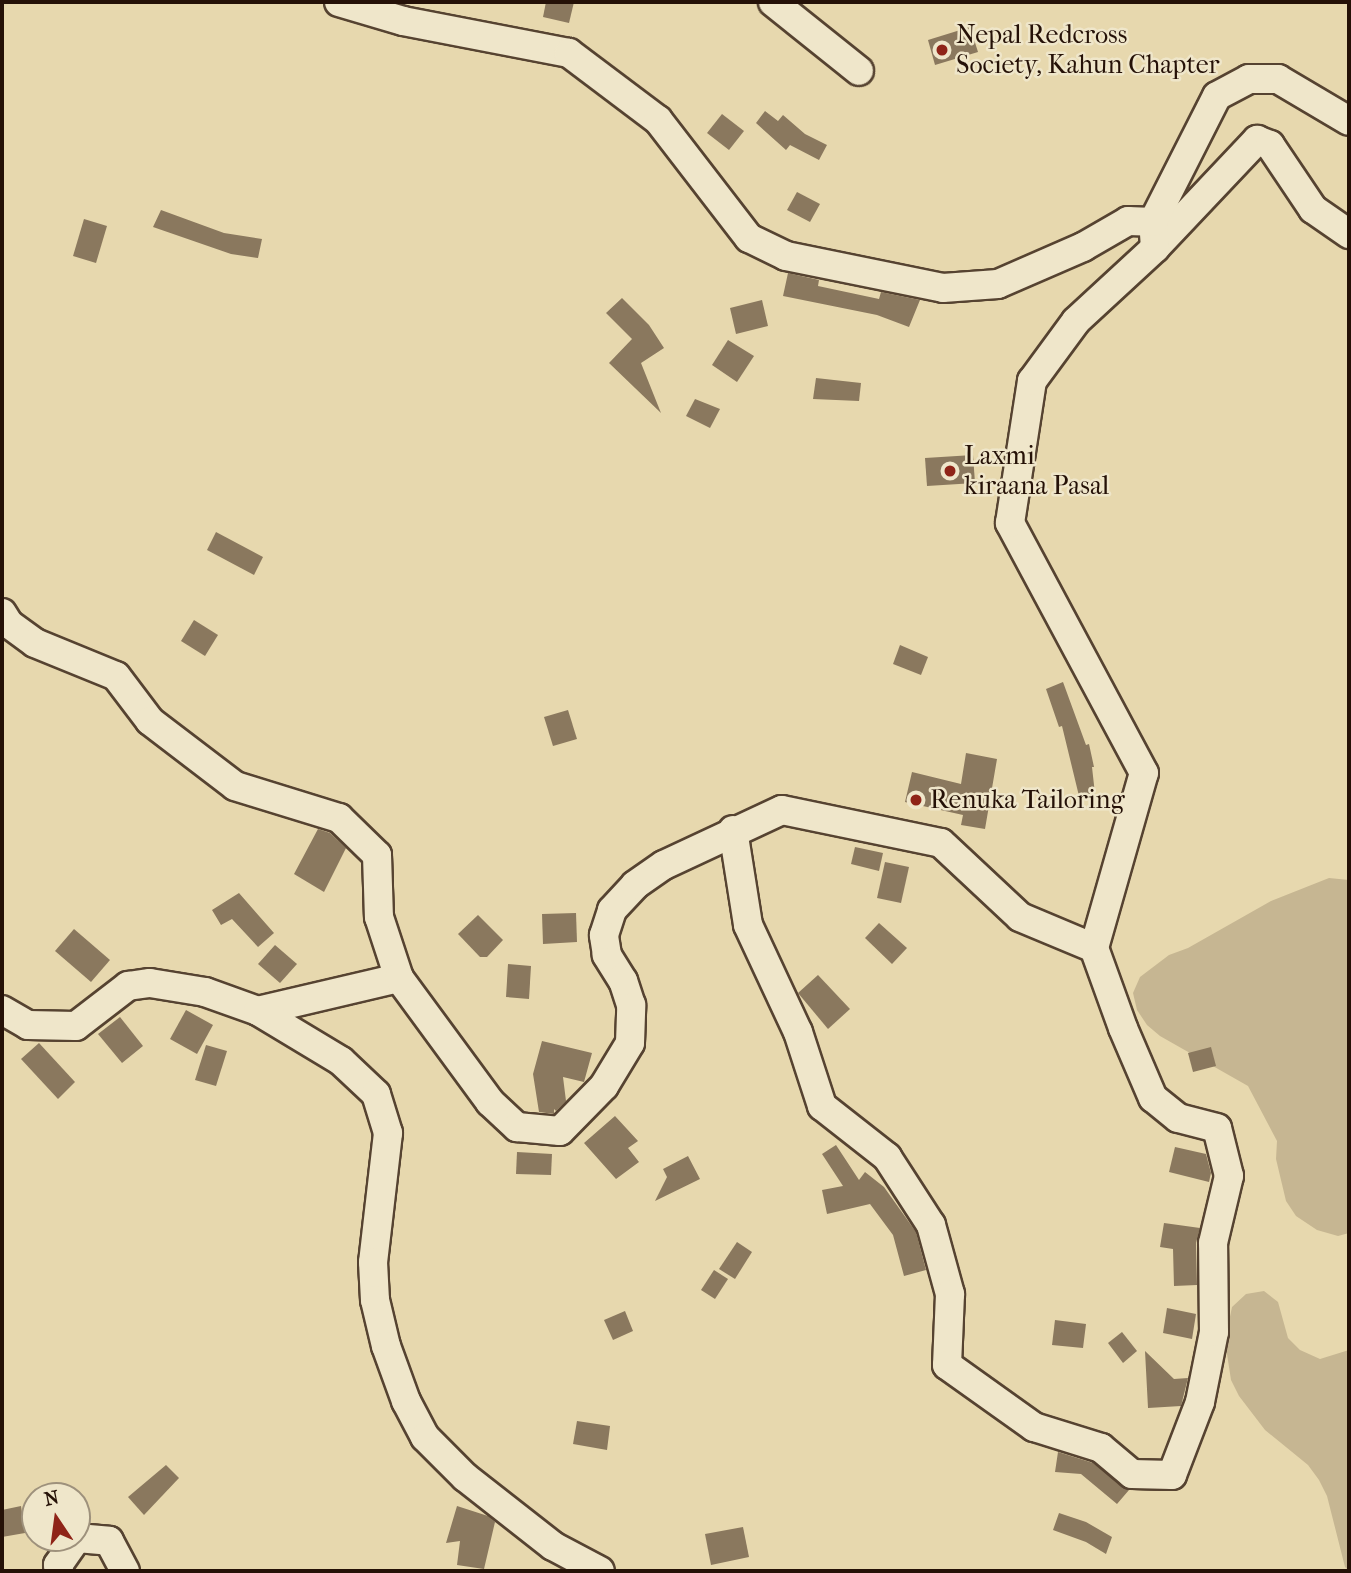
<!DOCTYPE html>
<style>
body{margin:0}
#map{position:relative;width:1351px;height:1573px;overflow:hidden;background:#e7d8ae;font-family:"IM FELL French Canon",serif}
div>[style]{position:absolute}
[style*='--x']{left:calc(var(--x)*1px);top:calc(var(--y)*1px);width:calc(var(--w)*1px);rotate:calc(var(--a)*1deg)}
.green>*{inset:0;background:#c6b692}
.building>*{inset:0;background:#8a785e}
.roads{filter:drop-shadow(2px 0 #564331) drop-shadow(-2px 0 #564331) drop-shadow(0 2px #564331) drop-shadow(0 -2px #564331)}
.minor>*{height:28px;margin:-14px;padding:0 14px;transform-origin:14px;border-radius:14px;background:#efe6ca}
.dots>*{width:19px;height:19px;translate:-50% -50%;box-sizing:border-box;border:4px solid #efe6ca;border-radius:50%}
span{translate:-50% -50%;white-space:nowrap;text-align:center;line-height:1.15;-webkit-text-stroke:5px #efe6ca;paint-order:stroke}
.poi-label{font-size:26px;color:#251107}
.left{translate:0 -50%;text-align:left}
.frame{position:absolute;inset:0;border:4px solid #251107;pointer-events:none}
.north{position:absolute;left:21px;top:1482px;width:70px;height:70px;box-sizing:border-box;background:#efe6ca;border:2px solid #9e917c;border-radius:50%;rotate:347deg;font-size:19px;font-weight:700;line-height:28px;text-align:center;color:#251107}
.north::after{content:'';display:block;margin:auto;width:24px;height:32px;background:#8f2418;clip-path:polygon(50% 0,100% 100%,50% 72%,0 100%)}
</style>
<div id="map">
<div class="green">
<div style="clip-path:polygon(1329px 878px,1349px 880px,1349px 1233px,1338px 1236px,1317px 1230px,1296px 1216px,1286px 1201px,1276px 1159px,1277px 1141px,1248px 1086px,1160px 1036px,1147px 1025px,1137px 1010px,1133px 993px,1140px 977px,1169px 955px,1188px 948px,1271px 901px)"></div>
<div style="clip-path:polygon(1264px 1291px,1278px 1302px,1288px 1338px,1300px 1350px,1320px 1359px,1349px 1350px,1349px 1571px,1345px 1567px,1327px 1496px,1319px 1480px,1308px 1465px,1265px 1430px,1239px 1396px,1231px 1380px,1225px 1341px,1232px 1307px,1246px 1294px)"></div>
</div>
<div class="building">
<div style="clip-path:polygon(546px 2px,574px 2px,569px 23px,543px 17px)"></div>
<div style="clip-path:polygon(970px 27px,978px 52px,935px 65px,928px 40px)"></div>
<div style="clip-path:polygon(765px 111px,778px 121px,783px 115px,805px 134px,827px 145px,819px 160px,790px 145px,786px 150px,756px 123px)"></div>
<div style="clip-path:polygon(722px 114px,744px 131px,729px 150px,707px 133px)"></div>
<div style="clip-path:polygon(797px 192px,820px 204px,810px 222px,787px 210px)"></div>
<div style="clip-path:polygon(161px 210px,224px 233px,262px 239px,258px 258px,231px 254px,153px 227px)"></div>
<div style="clip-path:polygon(84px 219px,107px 226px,96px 263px,73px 256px)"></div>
<div style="clip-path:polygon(788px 273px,819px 280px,818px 286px,879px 299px,881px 292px,920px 300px,909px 327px,877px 315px,783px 296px)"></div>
<div style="clip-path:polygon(622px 298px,649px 325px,664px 348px,641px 363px,661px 413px,609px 363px,632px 339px,606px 313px)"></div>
<div style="clip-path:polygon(762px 300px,768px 326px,736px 334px,730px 308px)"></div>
<div style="clip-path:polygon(728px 340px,754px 356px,737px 382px,712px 365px)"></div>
<div style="clip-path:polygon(816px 378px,861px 383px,859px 401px,813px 399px)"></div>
<div style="clip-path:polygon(695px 399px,720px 409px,710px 428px,686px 416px)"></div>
<div style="clip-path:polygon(973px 455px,975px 483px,927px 486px,925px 458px)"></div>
<div style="clip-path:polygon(216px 532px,263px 557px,254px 575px,207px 550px)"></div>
<div style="clip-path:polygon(194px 620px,218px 635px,205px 656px,181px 641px)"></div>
<div style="clip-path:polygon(900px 645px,928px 657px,921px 675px,893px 664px)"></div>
<div style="clip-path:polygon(1063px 682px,1086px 745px,1089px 744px,1094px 767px,1092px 767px,1095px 794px,1079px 796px,1062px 726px,1059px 727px,1046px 689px)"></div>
<div style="clip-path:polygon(568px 710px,577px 739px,553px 746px,544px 717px)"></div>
<div style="clip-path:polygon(966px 753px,997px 759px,985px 829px,961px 825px,963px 815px,905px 802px,912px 772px,961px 784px)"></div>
<div style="clip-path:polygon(318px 829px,330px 833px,346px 848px,324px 892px,294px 874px)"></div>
<div style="clip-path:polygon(855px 847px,883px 853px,879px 871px,851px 864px)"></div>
<div style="clip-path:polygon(885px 862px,909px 867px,901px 903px,877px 898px)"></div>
<div style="clip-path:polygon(239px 893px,274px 933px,258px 947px,232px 919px,221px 925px,212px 910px)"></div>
<div style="clip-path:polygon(576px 913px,577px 942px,543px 944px,542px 914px)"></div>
<div style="clip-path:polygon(478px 915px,503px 940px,487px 957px,480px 957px,458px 934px)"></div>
<div style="clip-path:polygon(879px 923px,907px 948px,892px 964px,865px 938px)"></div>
<div style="clip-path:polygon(74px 929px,110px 960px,91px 982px,55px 951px)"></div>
<div style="clip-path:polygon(275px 945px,297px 964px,280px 983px,258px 964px)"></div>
<div style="clip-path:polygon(508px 964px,531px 966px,529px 999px,506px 997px)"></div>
<div style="clip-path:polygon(818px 975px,850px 1009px,828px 1029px,798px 993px)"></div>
<div style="clip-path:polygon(186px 1010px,213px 1025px,197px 1054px,170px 1039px)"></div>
<div style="clip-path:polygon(120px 1017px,143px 1046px,122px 1063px,98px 1034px)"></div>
<div style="clip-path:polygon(542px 1041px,592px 1053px,584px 1082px,563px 1077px,566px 1101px,556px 1111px,554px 1109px,554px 1114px,539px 1112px,533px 1074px)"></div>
<div style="clip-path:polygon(39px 1043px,75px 1082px,58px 1099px,21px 1059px)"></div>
<div style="clip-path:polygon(206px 1045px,227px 1051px,216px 1086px,195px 1080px)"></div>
<div style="clip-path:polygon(1211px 1047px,1216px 1066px,1193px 1072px,1188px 1053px)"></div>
<div style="clip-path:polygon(615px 1116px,638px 1141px,628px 1148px,639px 1162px,616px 1179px,584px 1143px)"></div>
<div style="clip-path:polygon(836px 1145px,859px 1180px,865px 1172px,884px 1187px,916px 1232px,926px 1270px,904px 1276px,893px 1235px,870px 1204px,827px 1214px,822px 1190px,843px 1186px,822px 1154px)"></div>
<div style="clip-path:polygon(1175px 1147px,1206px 1154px,1211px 1173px,1209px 1182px,1169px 1172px)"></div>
<div style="clip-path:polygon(517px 1152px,552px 1154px,551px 1175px,516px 1174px)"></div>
<div style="clip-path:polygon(688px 1156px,700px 1179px,655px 1201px,667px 1177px,663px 1169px)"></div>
<div style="clip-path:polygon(1164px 1223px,1200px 1228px,1196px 1243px,1197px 1285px,1174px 1286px,1173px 1249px,1160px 1247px)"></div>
<div style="clip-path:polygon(737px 1242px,752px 1252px,735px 1279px,719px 1269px)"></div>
<div style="clip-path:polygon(714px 1270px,728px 1279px,715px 1299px,701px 1290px)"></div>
<div style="clip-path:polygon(1167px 1308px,1196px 1314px,1192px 1339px,1163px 1333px)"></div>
<div style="clip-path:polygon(625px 1311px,633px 1331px,613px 1340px,604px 1320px)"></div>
<div style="clip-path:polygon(1055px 1320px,1086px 1324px,1083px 1348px,1052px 1345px)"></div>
<div style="clip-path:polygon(1122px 1332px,1137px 1351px,1123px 1363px,1108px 1343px)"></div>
<div style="clip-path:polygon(1145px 1351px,1174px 1379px,1188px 1378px,1181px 1406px,1148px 1408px)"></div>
<div style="clip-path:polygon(577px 1421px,610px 1426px,607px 1450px,573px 1444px)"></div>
<div style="clip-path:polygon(1058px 1452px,1093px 1463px,1129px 1490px,1117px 1504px,1081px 1474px,1055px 1472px)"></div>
<div style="clip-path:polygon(166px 1465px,179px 1478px,144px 1515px,128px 1497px)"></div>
<div style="clip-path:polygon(21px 1506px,25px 1533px,2px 1537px,2px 1510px)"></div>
<div style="clip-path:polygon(457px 1506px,488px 1516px,495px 1522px,484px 1569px,457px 1565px,460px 1541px,446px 1543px)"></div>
<div style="clip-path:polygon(1059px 1513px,1086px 1522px,1112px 1537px,1106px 1554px,1086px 1542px,1053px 1530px)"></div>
<div style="clip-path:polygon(743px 1527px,749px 1557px,711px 1565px,705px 1534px)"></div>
</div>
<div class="roads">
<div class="minor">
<div style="--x:339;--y:2;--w:67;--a:16.5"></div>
<div style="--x:403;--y:21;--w:169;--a:10.9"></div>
<div style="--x:569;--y:53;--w:111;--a:37"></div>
<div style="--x:658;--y:120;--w:149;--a:52.4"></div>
<div style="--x:749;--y:238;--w:41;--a:25.9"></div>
<div style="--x:786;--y:256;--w:160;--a:11.5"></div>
<div style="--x:943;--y:288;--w:55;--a:-4.2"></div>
<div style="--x:998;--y:284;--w:93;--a:-23.5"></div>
<div style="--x:1083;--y:247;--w:52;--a:-30"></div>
<div style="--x:1128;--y:221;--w:25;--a:2"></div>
<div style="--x:773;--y:2;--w:110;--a:38.7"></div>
<div style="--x:1155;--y:248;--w:149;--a:-46.6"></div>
<div style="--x:1257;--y:140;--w:14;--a:21"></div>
<div style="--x:1270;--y:145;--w:77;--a:56.1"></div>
<div style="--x:1313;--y:209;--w:44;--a:34.8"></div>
<div style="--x:2;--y:613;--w:13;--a:58"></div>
<div style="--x:9;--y:624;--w:32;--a:36"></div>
<div style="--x:35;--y:643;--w:87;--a:22.2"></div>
<div style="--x:116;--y:676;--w:56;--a:52.9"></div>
<div style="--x:150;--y:721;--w:107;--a:37.4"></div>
<div style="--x:235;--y:786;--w:109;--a:17.1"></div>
<div style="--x:339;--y:818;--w:53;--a:44.2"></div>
<div style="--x:377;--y:855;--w:62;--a:88.2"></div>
<div style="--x:379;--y:917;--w:64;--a:71.8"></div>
<div style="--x:733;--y:830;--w:96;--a:81"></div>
<div style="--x:748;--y:925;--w:118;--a:65"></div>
<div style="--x:798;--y:1032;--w:78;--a:72"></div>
<div style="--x:822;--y:1106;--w:83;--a:38.1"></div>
<div style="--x:887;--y:1157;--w:81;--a:57.1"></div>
<div style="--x:931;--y:1225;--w:72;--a:74.6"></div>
<div style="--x:950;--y:1294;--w:71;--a:92.4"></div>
<div style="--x:947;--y:1365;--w:107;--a:35.5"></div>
<div style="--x:1034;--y:1427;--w:70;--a:17.4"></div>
<div style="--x:1101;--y:1448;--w:40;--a:40"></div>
<div style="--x:1132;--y:1474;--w:40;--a:1.4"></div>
<div style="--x:1172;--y:1475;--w:78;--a:-69"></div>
<div style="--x:1200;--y:1402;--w:71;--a:-78.7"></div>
<div style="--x:1214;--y:1332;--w:89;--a:-90.6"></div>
<div style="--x:1213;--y:1243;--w:69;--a:-76.6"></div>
<div style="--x:1229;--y:1176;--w:49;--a:-104"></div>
<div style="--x:1217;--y:1128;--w:40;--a:-165.6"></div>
<div style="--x:1178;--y:1118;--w:32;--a:-141"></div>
<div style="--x:1153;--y:1098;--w:76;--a:-113.2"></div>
<div style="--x:1123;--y:1028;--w:85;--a:-109.9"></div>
<div style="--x:2;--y:1010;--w:30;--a:30"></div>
<div style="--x:28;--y:1025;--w:48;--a:1.2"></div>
<div style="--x:76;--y:1026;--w:66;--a:-37.6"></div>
<div style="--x:128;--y:986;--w:22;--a:-8"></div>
<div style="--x:150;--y:983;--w:56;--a:9.3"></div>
<div style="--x:205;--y:992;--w:56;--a:19.7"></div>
<div style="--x:258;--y:1011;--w:145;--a:-13.2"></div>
<div style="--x:399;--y:978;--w:154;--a:53.7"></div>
<div style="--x:490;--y:1102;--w:37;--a:43"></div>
<div style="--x:517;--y:1127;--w:43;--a:5.3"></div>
<div style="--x:560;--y:1131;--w:63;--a:-45.6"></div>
<div style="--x:604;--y:1086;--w:50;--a:-58.8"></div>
<div style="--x:630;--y:1043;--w:38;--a:-88"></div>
<div style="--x:631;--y:1005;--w:25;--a:-108"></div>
<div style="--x:623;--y:981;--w:31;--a:-122"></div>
<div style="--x:607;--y:955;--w:20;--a:-99"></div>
<div style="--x:604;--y:935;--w:26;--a:-72"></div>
<div style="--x:612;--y:910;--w:34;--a:-47"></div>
<div style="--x:635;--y:885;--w:35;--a:-35"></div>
<div style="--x:664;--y:865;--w:130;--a:-25"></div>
<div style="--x:782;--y:810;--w:162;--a:11.7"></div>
<div style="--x:941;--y:843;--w:108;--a:43.1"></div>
<div style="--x:1020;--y:917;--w:80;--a:22.7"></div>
<div style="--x:1094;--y:948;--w:182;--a:-74.1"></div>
<div style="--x:1144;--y:773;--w:284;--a:-118.2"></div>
<div style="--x:1010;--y:523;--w:144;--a:-81.2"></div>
<div style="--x:1032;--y:381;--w:74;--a:-53.7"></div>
<div style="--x:1076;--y:321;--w:108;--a:-42.7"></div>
<div style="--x:1155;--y:248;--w:26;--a:-94"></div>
<div style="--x:1153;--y:222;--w:141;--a:-63.1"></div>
<div style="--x:1217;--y:96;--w:36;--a:-28"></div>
<div style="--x:1249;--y:79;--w:29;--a:0"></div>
<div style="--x:1278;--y:79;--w:82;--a:30.6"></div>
<div style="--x:258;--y:1011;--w:97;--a:31.1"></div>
<div style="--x:341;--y:1061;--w:48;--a:43.3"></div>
<div style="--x:376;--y:1094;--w:41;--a:72.9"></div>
<div style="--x:388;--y:1133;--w:130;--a:96.6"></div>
<div style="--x:373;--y:1262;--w:38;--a:87"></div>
<div style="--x:375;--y:1300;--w:47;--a:76.6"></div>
<div style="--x:386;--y:1346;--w:59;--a:70"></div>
<div style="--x:406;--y:1401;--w:41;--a:62.2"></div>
<div style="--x:425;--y:1437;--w:57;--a:45"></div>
<div style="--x:465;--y:1477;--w:112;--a:38.1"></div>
<div style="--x:553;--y:1546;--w:53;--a:28"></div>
<div style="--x:77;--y:1538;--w:32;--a:5"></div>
<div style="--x:109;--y:1541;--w:34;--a:62"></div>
<div style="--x:59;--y:1571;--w:6;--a:-99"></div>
<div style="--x:58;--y:1565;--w:33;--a:-55"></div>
</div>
</div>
<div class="dots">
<div style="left:942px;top:50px;background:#8f2418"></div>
<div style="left:950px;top:471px;background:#8f2418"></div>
<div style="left:916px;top:800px;background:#8f2418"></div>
</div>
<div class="poi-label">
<span class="left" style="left:956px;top:50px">Nepal Redcross<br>Society, Kahun Chapter</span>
<span class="left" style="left:964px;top:471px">Laxmi<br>kiraana Pasal</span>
<span class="left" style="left:930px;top:800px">Renuka Tailoring</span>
</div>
<div class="frame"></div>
<div class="north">N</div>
</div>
